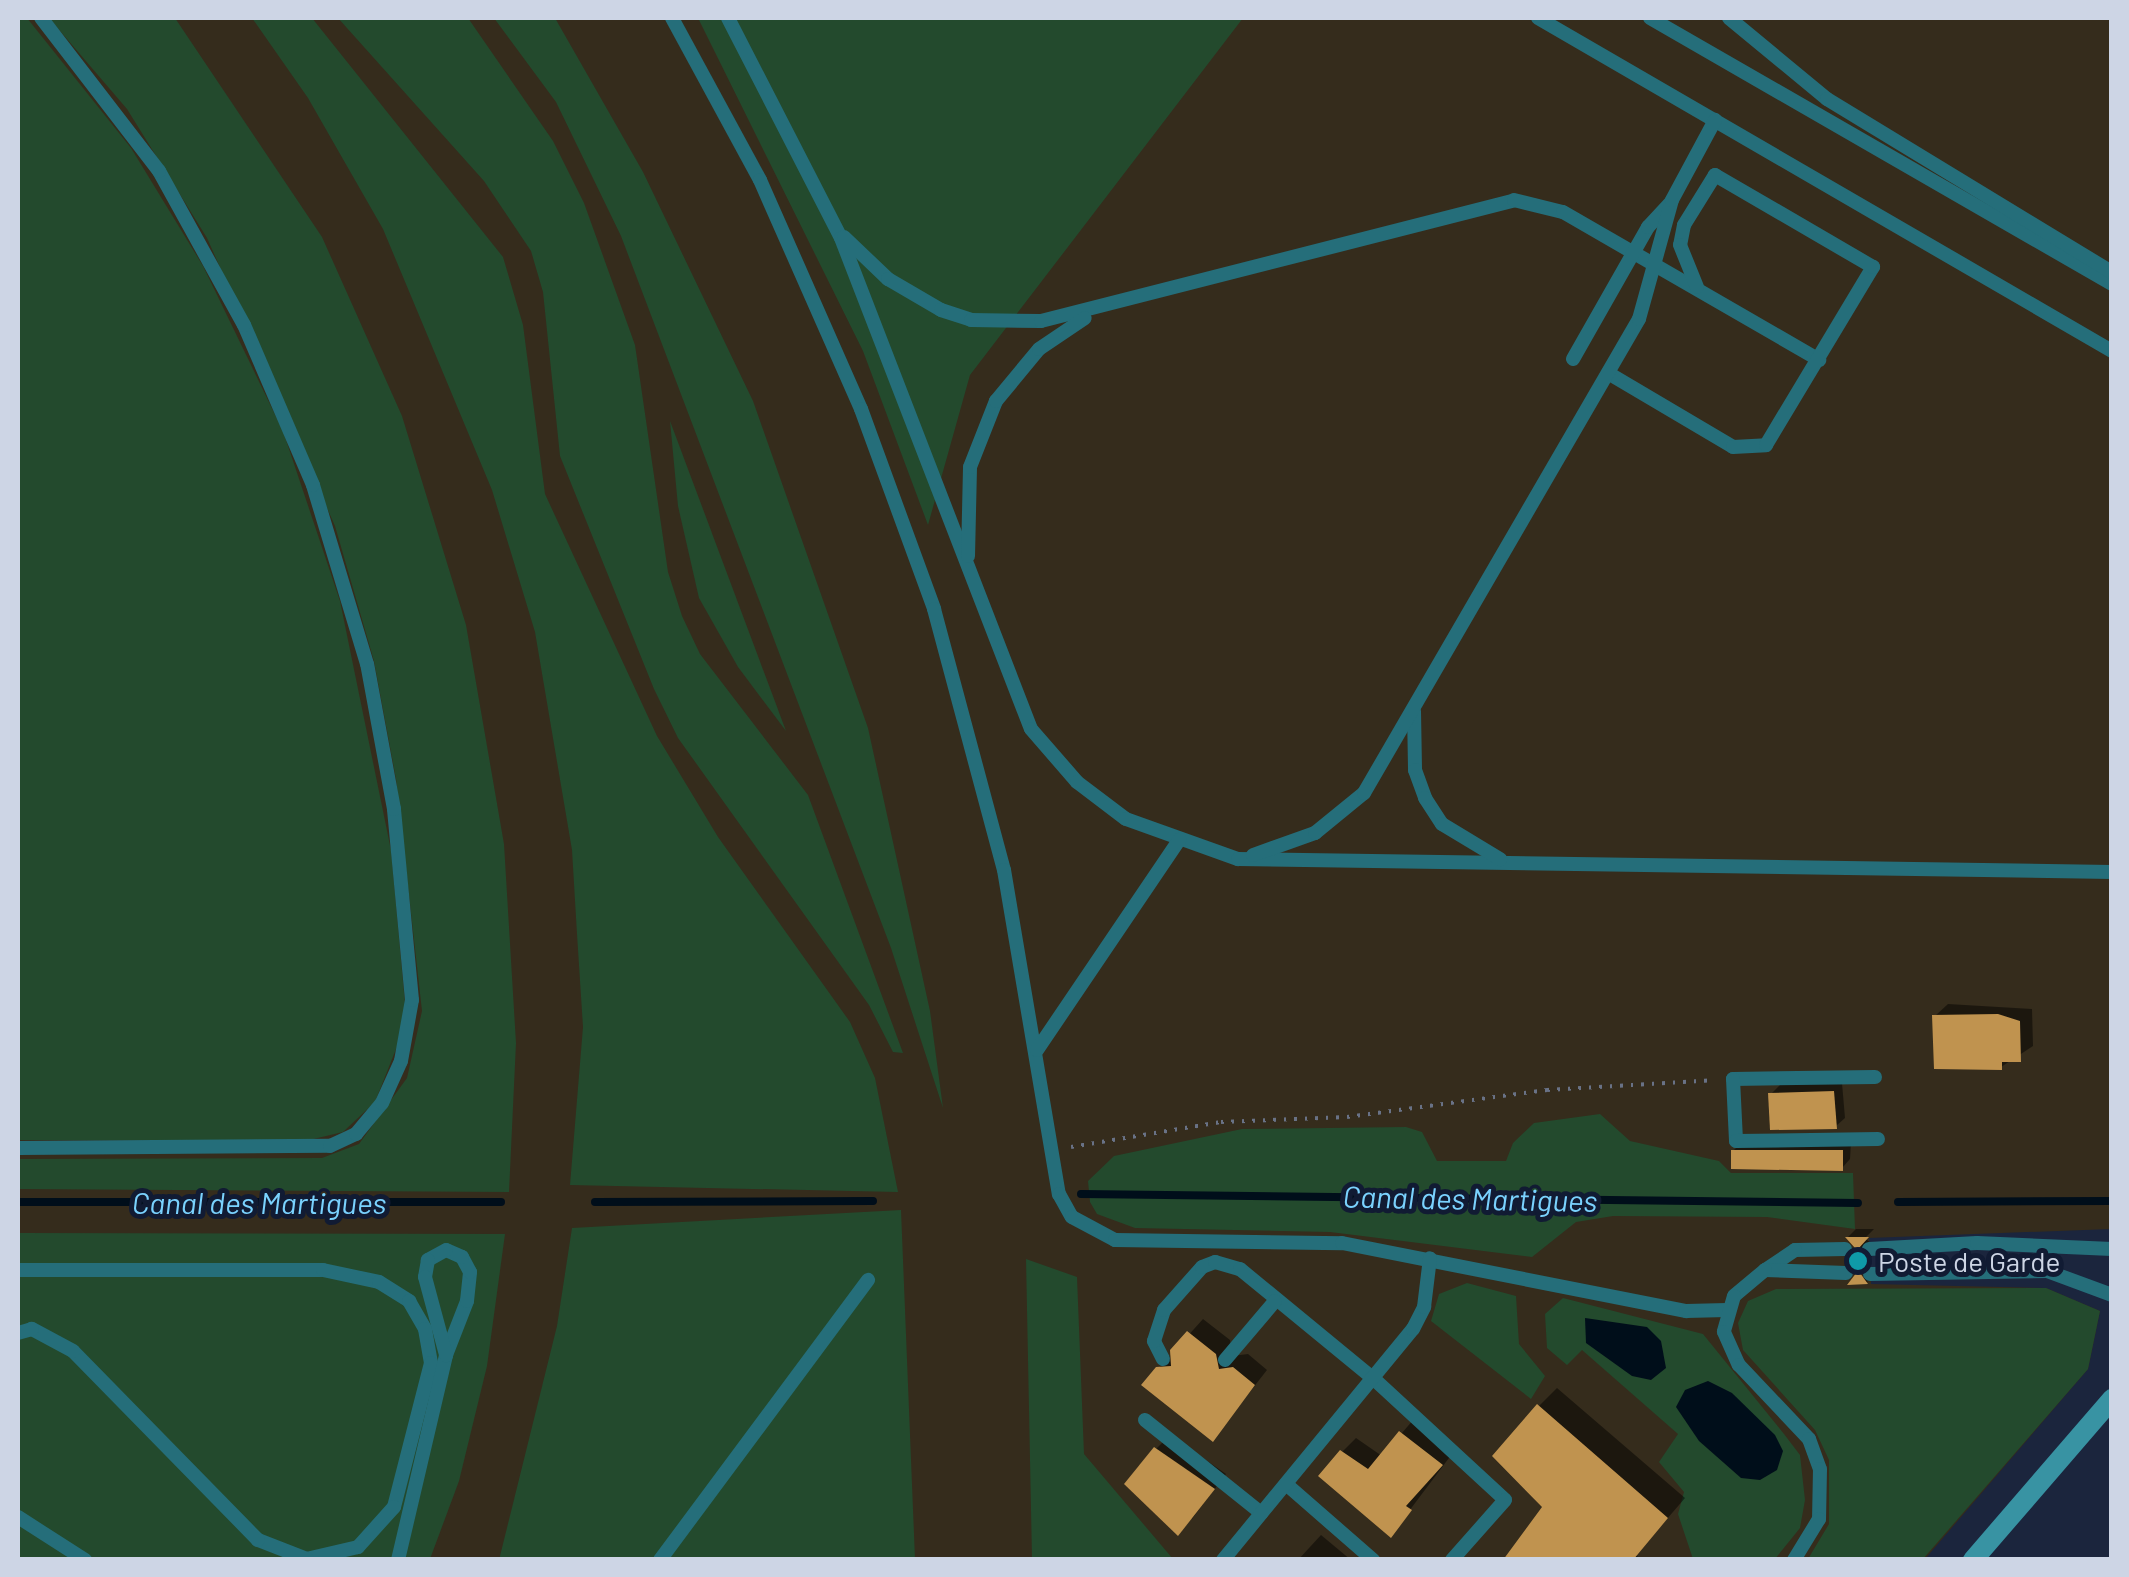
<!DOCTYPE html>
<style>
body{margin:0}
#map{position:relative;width:2129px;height:1577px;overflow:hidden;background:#1b253d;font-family:Barlow,sans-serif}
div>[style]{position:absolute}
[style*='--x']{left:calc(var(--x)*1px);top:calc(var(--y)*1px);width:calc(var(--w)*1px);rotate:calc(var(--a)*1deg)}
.industrial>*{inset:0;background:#352c1c}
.green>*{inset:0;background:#234a2d}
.water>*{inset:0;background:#000e1a}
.shadow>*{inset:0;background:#0007}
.stream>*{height:8px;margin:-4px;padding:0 4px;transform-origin:4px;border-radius:4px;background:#000e1a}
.building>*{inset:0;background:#c0934f}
.path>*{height:4px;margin-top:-2px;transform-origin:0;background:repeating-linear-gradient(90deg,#697286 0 2.5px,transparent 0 10.5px)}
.service>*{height:14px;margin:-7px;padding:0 7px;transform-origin:7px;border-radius:7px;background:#256e7a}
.secondary>*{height:20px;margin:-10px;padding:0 10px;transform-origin:10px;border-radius:10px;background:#3893a3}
.dots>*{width:28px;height:28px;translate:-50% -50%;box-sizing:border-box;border:5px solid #111b33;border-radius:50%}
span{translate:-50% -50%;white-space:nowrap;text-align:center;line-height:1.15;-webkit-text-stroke:10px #111b33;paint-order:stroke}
.poi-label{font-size:28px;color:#cdd5e5}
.left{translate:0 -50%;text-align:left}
.water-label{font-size:30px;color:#7ad2fe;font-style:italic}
.frame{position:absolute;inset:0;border:20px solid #cdd5e5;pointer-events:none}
</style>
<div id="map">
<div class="industrial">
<div style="clip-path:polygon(18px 18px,2111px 18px,2111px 1229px,1869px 1238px,1871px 1284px,2046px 1288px,2100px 1311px,2088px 1369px,1925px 1559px,18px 1559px)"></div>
</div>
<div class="green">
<div style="clip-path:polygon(18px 18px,27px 18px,131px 148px,203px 266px,283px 431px,340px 601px,391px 850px,405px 1004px,398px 1044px,375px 1102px,343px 1132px,305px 1141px,18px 1140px)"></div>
<div style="clip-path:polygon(49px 18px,175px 18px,322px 237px,402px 416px,466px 625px,504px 844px,516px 1043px,509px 1192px,18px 1189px,18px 1159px,322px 1158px,359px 1144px,407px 1078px,422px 1011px,396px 779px,374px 661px,335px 526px,207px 238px,127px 109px)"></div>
<div style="clip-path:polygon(252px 18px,312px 18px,503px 257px,523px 325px,545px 494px,657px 736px,718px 837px,850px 1022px,875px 1078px,898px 1192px,570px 1185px,583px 1027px,577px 934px,572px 850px,535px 632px,492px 490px,383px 229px,308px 98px)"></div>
<div style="clip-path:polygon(338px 18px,468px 18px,553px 141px,584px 203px,635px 345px,668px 572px,682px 616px,700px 654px,808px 795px,903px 1053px,893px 1052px,869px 1005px,678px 738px,654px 689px,560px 456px,543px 292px,531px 251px,484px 181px)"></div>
<div style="clip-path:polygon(494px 18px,555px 18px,643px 172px,753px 401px,868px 728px,930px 1011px,943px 1108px,891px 948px,621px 236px,556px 102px)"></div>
<div style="clip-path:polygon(698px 18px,1243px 18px,970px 375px,928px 525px,863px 351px)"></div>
<div style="clip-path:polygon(670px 421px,786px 731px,738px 667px,699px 598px,678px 506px)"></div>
<div style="clip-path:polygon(1600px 1114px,1630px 1141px,1719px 1161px,1731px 1173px,1853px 1173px,1855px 1229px,1767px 1217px,1613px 1216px,1576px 1222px,1532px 1257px,1330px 1232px,1135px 1228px,1097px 1214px,1090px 1202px,1088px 1181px,1114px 1156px,1242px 1129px,1406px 1127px,1422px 1132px,1437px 1161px,1506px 1161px,1513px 1143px,1534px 1123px)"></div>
<div style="clip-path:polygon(901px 1210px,915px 1559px,499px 1560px,557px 1326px,572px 1228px)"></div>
<div style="clip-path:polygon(18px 1233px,505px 1234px,487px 1366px,459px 1481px,430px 1559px,18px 1560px)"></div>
<div style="clip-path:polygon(1026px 1259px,1077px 1277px,1084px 1454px,1173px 1559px,1032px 1559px)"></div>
<div style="clip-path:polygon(1467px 1283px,1516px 1296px,1519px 1344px,1545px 1376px,1531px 1399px,1431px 1321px,1439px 1294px)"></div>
<div style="clip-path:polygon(2046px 1288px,2100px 1311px,2088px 1369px,1923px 1559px,1808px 1559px,1829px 1524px,1829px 1460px,1815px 1430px,1743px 1350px,1738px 1323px,1748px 1301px,1776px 1289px)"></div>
<div style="clip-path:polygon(1563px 1298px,1703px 1334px,1784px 1434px,1800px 1455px,1805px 1500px,1800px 1528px,1775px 1559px,1693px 1559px,1678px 1514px,1684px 1492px,1659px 1462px,1678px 1434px,1582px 1350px,1567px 1365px,1547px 1348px,1545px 1314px)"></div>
</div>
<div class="water">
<div style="clip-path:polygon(1585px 1318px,1647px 1327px,1661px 1341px,1666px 1368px,1651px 1380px,1632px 1376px,1586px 1343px)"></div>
<div style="clip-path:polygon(1708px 1381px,1732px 1393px,1775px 1435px,1783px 1451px,1777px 1470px,1760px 1480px,1741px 1478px,1699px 1441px,1676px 1407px,1685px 1390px)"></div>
</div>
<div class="shadow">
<div style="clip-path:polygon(1948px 1004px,2032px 1009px,2033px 1046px,2001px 1067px,1935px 1016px)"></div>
<div style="clip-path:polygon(1842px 1083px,1845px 1118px,1836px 1126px,1771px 1094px,1780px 1085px)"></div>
<div style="clip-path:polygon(1742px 1142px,1851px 1142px,1850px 1159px,1842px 1168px,1733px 1151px)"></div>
<div style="clip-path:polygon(1856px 1229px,1874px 1229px,1865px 1238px,1877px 1249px,1867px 1263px,1875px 1274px,1867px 1282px,1852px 1282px,1866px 1277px,1849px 1262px,1859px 1248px,1848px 1237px)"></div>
<div style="clip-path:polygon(1203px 1319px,1230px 1340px,1232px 1356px,1248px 1354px,1267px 1370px,1213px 1439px,1158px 1369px)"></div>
<div style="clip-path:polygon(1557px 1388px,1685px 1498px,1636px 1555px,1641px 1560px,1506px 1560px,1545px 1507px,1539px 1406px)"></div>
<div style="clip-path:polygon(1414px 1419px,1455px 1450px,1391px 1535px,1342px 1452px,1356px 1438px,1382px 1456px)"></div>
<div style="clip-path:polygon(1170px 1435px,1226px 1474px,1192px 1519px,1156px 1449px)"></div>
<div style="clip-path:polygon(1321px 1535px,1351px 1560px,1298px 1560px)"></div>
</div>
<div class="stream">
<div style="--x:1081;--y:1194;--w:777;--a:0.66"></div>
<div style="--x:18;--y:1202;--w:483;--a:0"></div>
<div style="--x:595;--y:1202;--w:278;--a:-0.2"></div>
<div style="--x:1898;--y:1202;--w:214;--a:-0.3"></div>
</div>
<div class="building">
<div style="clip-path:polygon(1998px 1014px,2020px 1021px,2021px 1062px,2002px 1062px,2002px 1070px,1934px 1069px,1932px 1015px)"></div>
<div style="clip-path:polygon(1834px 1091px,1837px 1129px,1770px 1130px,1768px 1093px)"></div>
<div style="clip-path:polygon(1731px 1150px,1843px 1150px,1843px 1171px,1731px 1169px)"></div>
<div style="clip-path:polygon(1845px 1237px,1869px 1237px,1858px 1249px,1869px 1260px,1860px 1273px,1868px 1284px,1847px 1285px,1857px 1272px,1846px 1262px,1855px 1248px)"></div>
<div style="clip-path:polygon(1187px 1331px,1216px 1354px,1219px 1369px,1233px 1367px,1255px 1385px,1213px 1442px,1141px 1385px,1156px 1367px,1171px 1366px,1170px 1350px)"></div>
<div style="clip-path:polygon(1537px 1404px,1668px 1518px,1633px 1560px,1503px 1560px,1542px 1507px,1492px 1456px)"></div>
<div style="clip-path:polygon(1399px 1431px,1443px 1465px,1406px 1506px,1412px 1510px,1391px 1538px,1318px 1476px,1340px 1450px,1368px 1469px)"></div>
<div style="clip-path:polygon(1154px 1447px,1215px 1489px,1178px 1536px,1124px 1484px)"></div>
</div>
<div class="path">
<div style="--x:1071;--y:1147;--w:152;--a:-9.5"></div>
<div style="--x:1221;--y:1122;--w:126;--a:-2.3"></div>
<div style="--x:1347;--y:1117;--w:202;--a:-7.7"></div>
<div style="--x:1547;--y:1090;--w:166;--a:-3.4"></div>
</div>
<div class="service">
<div style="--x:672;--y:18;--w:184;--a:61.5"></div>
<div style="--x:760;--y:180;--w:250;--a:66.2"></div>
<div style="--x:861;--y:409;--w:213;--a:69.9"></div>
<div style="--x:934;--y:609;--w:270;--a:75"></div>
<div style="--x:1004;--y:870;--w:329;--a:80.4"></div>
<div style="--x:1059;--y:1194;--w:26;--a:61"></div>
<div style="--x:1072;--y:1217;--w:49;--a:28.1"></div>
<div style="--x:1115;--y:1240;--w:227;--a:0.8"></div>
<div style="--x:1342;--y:1243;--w:351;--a:11.2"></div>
<div style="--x:1686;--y:1311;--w:41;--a:-1.4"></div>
<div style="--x:728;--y:18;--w:247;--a:62.8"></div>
<div style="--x:841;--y:238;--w:526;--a:68.85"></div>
<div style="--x:1031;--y:729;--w:70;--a:49"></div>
<div style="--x:1077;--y:782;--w:61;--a:37.1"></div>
<div style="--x:1126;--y:819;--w:119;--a:19.7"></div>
<div style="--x:1238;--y:859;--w:874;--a:0.85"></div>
<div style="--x:1538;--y:18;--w:664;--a:30.12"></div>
<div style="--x:1650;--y:18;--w:533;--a:29.93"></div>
<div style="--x:1729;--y:18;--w:127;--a:39.6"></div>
<div style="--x:1827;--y:99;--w:333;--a:31.3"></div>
<div style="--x:844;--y:237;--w:61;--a:43.7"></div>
<div style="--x:888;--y:279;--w:61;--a:30.3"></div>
<div style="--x:941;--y:310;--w:32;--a:18"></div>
<div style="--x:971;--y:320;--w:70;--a:0.8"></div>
<div style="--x:1041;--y:321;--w:488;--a:-14.3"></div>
<div style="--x:1514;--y:200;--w:50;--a:13.8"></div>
<div style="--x:1563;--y:212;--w:296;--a:30"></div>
<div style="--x:1573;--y:359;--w:152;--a:-60.4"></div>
<div style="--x:1648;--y:227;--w:33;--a:-47"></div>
<div style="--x:1608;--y:373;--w:145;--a:30.6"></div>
<div style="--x:1733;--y:447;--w:33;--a:-3"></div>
<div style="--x:1766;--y:445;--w:208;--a:-59"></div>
<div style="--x:1873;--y:267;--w:183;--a:-149.8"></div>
<div style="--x:1715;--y:175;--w:59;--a:121.8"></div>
<div style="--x:1684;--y:225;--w:20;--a:101"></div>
<div style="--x:1680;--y:245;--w:45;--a:68"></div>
<div style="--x:968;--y:556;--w:89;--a:-88.7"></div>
<div style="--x:970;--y:467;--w:71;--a:-68.5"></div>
<div style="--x:996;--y:401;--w:67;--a:-50.4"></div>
<div style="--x:1039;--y:349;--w:55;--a:-34"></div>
<div style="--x:1414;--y:711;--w:59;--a:89"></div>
<div style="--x:1415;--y:770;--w:30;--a:70"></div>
<div style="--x:1425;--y:798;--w:31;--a:57"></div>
<div style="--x:1442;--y:824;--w:68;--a:31.1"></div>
<div style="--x:1253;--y:855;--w:66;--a:-19.5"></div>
<div style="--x:1315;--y:833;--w:63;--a:-39.2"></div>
<div style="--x:1364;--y:793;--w:548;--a:-59.88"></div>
<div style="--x:1639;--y:319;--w:123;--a:-74.5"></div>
<div style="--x:1672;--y:200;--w:91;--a:-61.7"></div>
<div style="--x:1037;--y:1050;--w:254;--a:-55.9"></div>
<div style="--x:1875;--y:1077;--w:142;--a:179.2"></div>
<div style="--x:1733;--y:1079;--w:62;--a:87.2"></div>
<div style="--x:1736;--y:1141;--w:142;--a:-0.8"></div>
<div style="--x:18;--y:1148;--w:312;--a:-0.4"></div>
<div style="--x:330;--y:1146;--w:29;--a:-25"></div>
<div style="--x:356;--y:1134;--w:40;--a:-50"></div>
<div style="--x:382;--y:1103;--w:46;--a:-65.7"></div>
<div style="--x:401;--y:1061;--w:62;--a:-79.8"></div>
<div style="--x:412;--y:1000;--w:192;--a:-95.4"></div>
<div style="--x:394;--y:809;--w:147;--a:-100.5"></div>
<div style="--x:367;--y:664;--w:187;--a:-106.8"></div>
<div style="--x:313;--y:485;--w:174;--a:-113.3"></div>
<div style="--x:244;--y:325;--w:176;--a:-118.9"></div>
<div style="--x:159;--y:171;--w:193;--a:-127.6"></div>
<div style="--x:1845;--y:1249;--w:50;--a:178.9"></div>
<div style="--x:1795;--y:1250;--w:36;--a:146"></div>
<div style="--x:1765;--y:1270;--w:81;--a:2.1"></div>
<div style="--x:1869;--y:1249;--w:108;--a:-3.2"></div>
<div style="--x:1977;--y:1243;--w:135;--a:2.5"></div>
<div style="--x:18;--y:1270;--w:305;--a:0"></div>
<div style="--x:323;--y:1270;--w:57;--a:12.1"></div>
<div style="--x:379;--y:1282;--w:36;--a:32"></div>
<div style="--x:409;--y:1301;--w:32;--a:60"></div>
<div style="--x:425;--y:1329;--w:35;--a:80"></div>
<div style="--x:431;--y:1363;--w:149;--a:104.4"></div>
<div style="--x:394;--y:1507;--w:54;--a:132"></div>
<div style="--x:358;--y:1547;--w:52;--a:166.8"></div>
<div style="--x:307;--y:1559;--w:53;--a:-158.8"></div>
<div style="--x:258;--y:1540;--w:264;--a:-134.4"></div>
<div style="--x:73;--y:1351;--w:47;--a:-151.8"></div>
<div style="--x:32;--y:1329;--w:15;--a:164"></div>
<div style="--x:1765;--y:1270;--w:40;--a:140"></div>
<div style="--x:1734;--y:1296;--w:37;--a:106"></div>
<div style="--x:1724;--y:1332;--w:36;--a:66"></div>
<div style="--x:1739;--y:1365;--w:102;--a:46.6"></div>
<div style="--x:1809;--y:1439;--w:32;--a:70"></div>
<div style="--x:1820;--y:1469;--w:50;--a:91.1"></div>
<div style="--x:1819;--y:1519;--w:48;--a:121.4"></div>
<div style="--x:1870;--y:1274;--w:177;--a:-1"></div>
<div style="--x:2047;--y:1271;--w:69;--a:20.3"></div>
<div style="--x:1163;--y:1359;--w:20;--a:-117"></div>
<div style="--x:1154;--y:1341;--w:33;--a:-72"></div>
<div style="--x:1164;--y:1310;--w:57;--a:-48.5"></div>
<div style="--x:1202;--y:1267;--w:14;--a:-21"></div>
<div style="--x:1215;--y:1262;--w:26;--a:16"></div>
<div style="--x:1240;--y:1269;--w:173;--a:39.4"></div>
<div style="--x:1374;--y:1379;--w:178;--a:42.7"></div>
<div style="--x:1505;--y:1500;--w:80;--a:131.5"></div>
<div style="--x:1225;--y:1360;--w:77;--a:-49.7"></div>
<div style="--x:1145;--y:1420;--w:149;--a:38.7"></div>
<div style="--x:1286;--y:1484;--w:116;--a:41.1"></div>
<div style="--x:18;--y:1517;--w:80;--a:32.7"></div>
<div style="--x:398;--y:1560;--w:211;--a:-76.8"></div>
<div style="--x:446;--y:1355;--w:58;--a:-68.7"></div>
<div style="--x:467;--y:1301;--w:29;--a:-84"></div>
<div style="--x:470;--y:1272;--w:17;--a:-118"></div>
<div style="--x:462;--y:1257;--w:17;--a:-156"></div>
<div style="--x:446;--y:1250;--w:21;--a:151"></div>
<div style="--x:428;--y:1260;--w:17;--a:100"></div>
<div style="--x:425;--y:1277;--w:81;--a:74.9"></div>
<div style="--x:660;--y:1560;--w:349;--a:-53.4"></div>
<div style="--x:1223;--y:1560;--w:299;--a:-50.6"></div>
<div style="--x:1413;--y:1329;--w:25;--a:-63"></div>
<div style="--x:1424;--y:1307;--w:49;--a:-83"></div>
</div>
<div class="secondary">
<div style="--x:1973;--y:1560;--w:213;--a:-49.2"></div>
</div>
<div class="dots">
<div style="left:1858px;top:1261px;background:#0f9aa8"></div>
</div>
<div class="poi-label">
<span class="left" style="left:1878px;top:1261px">Poste de Garde</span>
</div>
<div class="water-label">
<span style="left:1470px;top:1198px;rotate:1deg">Canal des Martigues</span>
<span style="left:259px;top:1202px">Canal des Martigues</span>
</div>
<div class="frame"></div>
</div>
